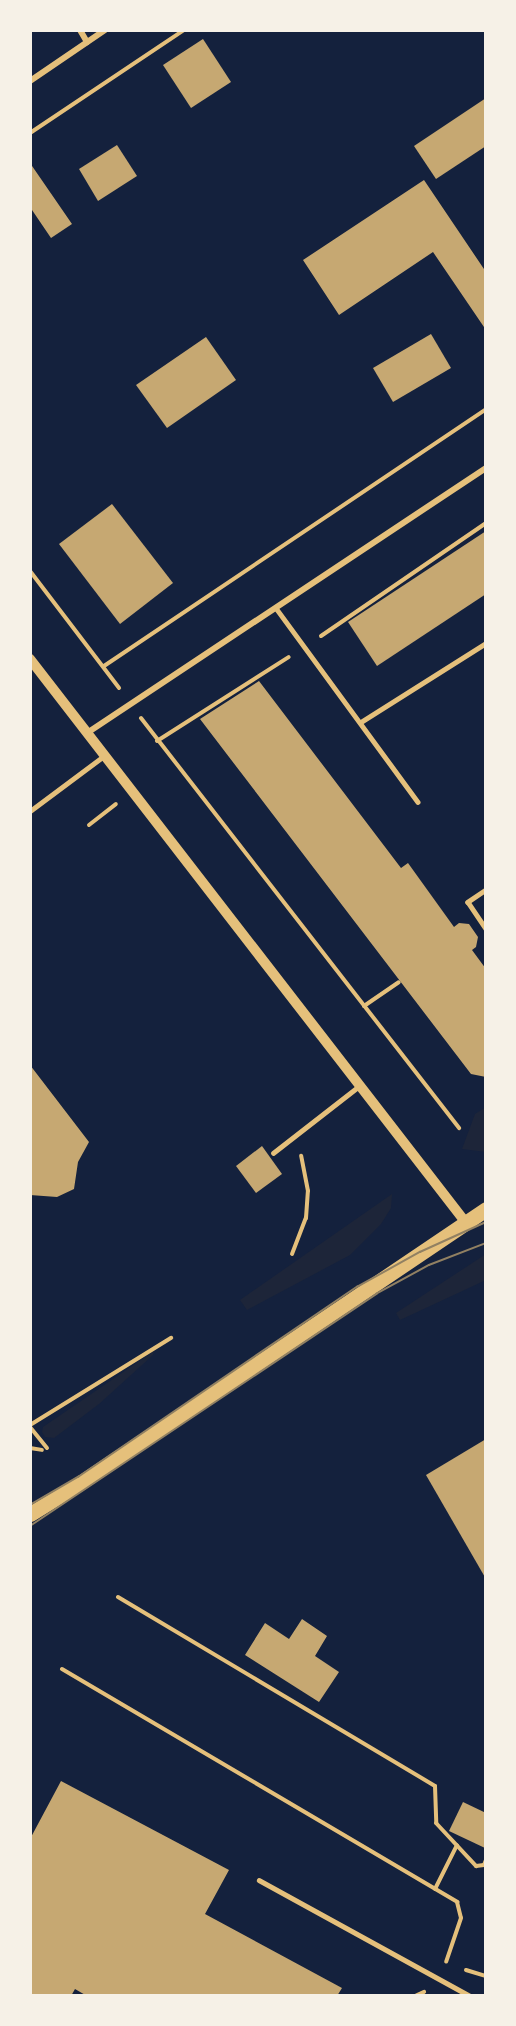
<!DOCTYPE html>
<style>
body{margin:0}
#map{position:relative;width:516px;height:2026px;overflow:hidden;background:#14213d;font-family:"Roboto Condensed",sans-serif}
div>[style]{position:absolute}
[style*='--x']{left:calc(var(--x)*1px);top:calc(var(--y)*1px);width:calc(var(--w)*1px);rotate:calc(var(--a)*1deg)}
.green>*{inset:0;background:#1d2539}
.building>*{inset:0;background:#c6a872}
.path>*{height:4px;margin:-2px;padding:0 2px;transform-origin:2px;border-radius:2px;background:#e5c07b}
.service>*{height:4.5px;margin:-2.25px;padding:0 2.25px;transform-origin:2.25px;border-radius:2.25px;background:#e5c07b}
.minor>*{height:6px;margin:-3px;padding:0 3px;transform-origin:3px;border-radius:3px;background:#e5c07b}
.tertiary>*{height:10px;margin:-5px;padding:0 5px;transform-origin:5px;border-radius:5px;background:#e5c07b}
.primary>*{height:15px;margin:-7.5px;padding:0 7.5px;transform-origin:7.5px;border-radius:7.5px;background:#e5c07b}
.tram>*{height:1.5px;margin:-0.75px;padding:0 0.75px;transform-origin:0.75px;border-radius:0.75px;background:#918062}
span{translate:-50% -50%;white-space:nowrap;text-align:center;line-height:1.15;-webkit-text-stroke:4.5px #f6f1e7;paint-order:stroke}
.frame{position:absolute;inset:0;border:32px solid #f6f1e7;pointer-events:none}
</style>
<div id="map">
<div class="green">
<div style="clip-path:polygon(486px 1107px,486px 1152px,462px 1149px,475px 1114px)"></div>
<div style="clip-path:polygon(392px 1194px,391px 1208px,381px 1224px,350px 1255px,247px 1310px,240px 1300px)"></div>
<div style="clip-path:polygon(486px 1254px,486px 1280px,400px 1320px,396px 1313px)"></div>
<div style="clip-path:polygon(154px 1351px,153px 1355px,99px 1404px,54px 1438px,45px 1437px,42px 1432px,43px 1427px)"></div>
</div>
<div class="building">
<div style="clip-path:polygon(203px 39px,231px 82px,191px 108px,163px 65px)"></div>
<div style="clip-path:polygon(486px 98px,486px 146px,436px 179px,414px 146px)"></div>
<div style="clip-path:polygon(117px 145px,137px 176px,98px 201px,79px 169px)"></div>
<div style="clip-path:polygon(30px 163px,72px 224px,51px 238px,32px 210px,30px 211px)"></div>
<div style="clip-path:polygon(424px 180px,486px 272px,486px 330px,433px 252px,339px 315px,303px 260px)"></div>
<div style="clip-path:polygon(431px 334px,451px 368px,393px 402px,373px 368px)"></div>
<div style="clip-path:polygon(206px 337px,236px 380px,167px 428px,136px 385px)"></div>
<div style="clip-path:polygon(112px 504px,173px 583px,120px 624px,59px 544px)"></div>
<div style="clip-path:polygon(486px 531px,486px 594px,377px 666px,348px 622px)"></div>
<div style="clip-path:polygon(259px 681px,401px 868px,408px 863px,454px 927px,459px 923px,469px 924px,478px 937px,476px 947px,472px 950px,486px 969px,486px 1077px,471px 1074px,200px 719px)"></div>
<div style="clip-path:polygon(30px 1065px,89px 1142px,78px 1162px,74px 1189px,57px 1197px,30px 1195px)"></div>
<div style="clip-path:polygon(262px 1146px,282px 1174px,256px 1193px,236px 1166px)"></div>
<div style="clip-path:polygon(486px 1439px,486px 1579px,426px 1475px)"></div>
<div style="clip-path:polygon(302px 1619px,327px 1636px,315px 1656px,339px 1672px,319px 1702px,245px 1655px,265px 1623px,289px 1639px)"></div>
<div style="clip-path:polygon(61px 1781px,229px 1870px,205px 1914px,342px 1988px,337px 1996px,87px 1996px,75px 1989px,71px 1996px,30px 1996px,30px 1839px)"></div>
<div style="clip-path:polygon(463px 1802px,486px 1813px,485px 1848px,449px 1831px)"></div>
</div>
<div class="path">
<div style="--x:30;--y:133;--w:185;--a:-33.8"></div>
<div style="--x:30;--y:571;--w:147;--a:52.7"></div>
<div style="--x:321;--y:636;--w:200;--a:-34.4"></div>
<div style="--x:104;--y:666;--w:460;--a:-33.9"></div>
<div style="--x:141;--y:718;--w:519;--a:52.2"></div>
<div style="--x:157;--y:741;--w:156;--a:-32.5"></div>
<div style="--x:89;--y:825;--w:34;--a:-38"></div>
<div style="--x:364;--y:1006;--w:42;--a:-34.4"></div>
<div style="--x:292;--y:1254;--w:39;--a:-69"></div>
<div style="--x:306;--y:1218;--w:27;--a:-86"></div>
<div style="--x:308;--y:1191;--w:36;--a:-101"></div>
<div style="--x:30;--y:1425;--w:166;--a:-31.7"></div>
<div style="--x:30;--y:1427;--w:27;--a:51"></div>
<div style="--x:30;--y:1448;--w:12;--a:9"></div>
<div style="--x:118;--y:1597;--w:369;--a:30.8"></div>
<div style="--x:435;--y:1786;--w:37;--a:88"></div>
<div style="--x:436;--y:1823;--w:59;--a:47.1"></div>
<div style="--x:476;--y:1866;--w:8;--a:-7"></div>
<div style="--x:484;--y:1865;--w:5;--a:-68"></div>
<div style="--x:62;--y:1669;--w:459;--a:30.5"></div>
<div style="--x:457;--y:1902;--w:16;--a:76"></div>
<div style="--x:461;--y:1918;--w:46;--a:108.8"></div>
<div style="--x:435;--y:1889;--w:49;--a:-63.4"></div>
<div style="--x:466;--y:1970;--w:21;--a:17"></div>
<div style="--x:415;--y:1996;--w:10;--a:-24"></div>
</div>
<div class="service">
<div style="--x:276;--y:608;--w:240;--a:53.8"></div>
<div style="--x:361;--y:722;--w:148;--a:-32.3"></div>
<div style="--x:30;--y:811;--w:94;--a:-36.7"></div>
<div style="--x:486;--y:890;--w:22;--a:146"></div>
<div style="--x:468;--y:902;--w:32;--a:56"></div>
<div style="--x:273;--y:1153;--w:109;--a:-37.9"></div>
<div style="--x:259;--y:1880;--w:241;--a:28.8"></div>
</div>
<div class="minor">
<div style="--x:80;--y:30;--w:14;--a:60"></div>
<div style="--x:30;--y:81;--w:91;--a:-34.2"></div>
<div style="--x:87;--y:733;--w:479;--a:-33.6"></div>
</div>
<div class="tertiary">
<div style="--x:30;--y:659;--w:713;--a:52.29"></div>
</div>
<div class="primary">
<div style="--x:30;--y:1514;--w:55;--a:-31.7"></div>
<div style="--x:77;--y:1485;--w:493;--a:-34"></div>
</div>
<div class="tram">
<div style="--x:30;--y:1505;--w:56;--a:-30.3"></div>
<div style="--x:78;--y:1477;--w:338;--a:-34.3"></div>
<div style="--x:357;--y:1287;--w:72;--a:-29.1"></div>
<div style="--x:420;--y:1252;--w:72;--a:-24.4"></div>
<div style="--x:30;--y:1526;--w:417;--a:-33.8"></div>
<div style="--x:376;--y:1294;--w:60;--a:-28.7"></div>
<div style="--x:429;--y:1265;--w:61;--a:-21.1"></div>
</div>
<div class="frame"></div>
</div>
